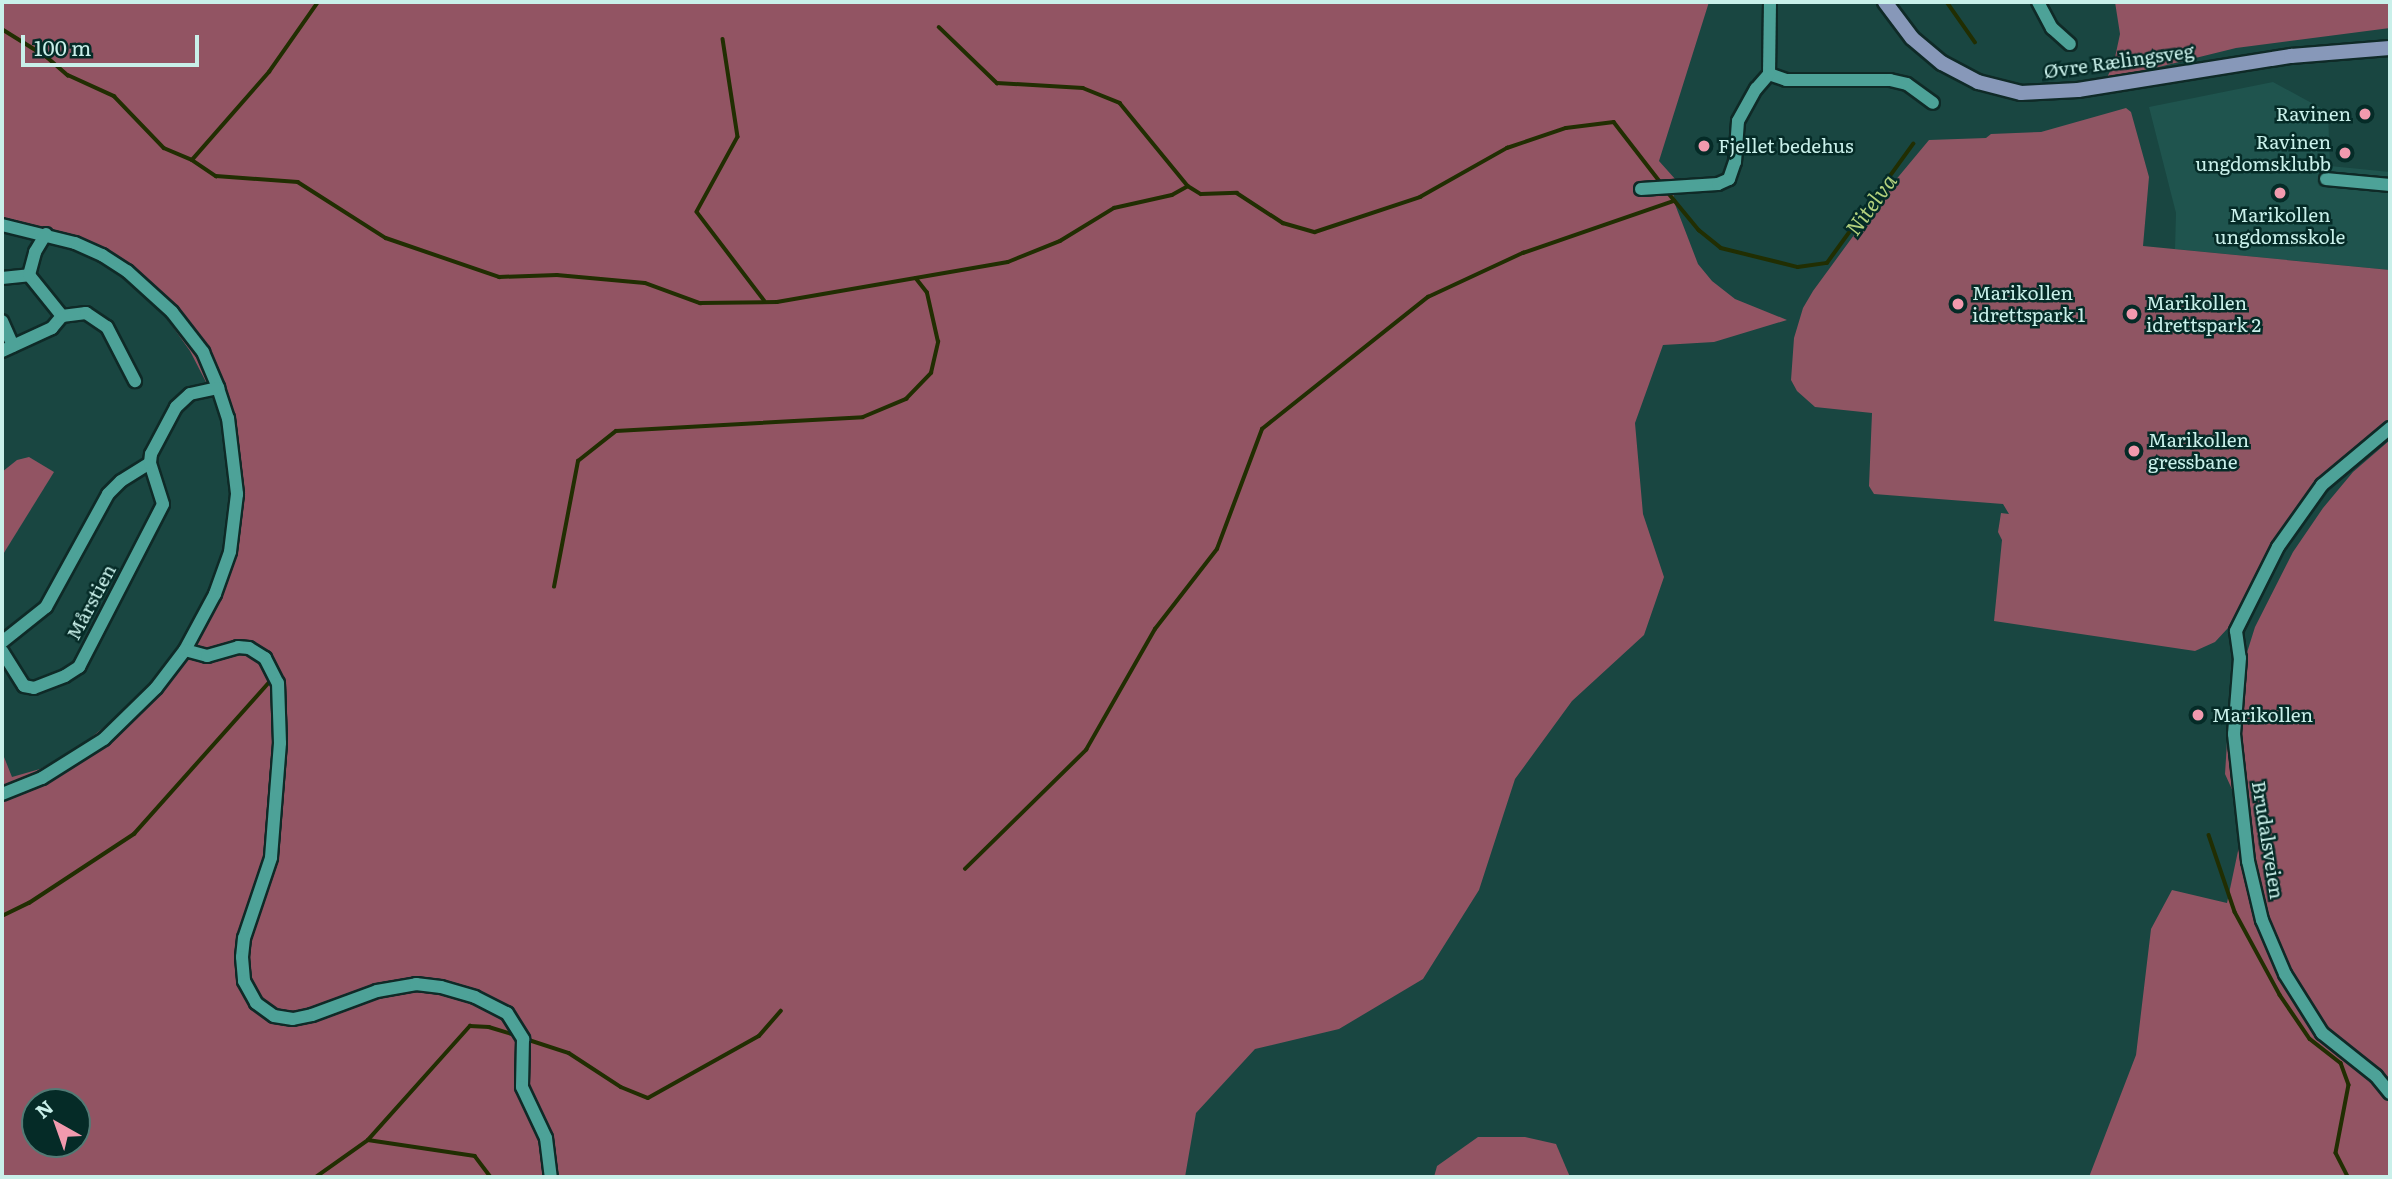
<!DOCTYPE html>
<meta charset="utf-8">
<style>
body{margin:0}
#map{position:relative;width:2392px;height:1179px;overflow:hidden;background:#194641;font-family:Literata,serif}
div>[style]{position:absolute}
[style*='--x']{left:calc(var(--x)*1px);top:calc(var(--y)*1px);width:calc(var(--w)*1px);rotate:calc(var(--a)*1deg)}
.built>*{inset:0;background:#1f544e}
.green>*{inset:0;background:#8f5563}
.forest>*{inset:0;background:#925463}
.stream>*{height:3.5px;margin:-1.75px;padding:0 1.75px;transform-origin:1.75px;border-radius:1.75px;background:#212e02}
.roads{filter:drop-shadow(2px 0 #0f2a27) drop-shadow(-2px 0 #0f2a27) drop-shadow(0 2px #0f2a27) drop-shadow(0 -2px #0f2a27)}
.minor>*{height:12px;margin:-6px;padding:0 6px;transform-origin:6px;border-radius:6px;background:#4da298}
.major>*{height:14px;margin:-7px;padding:0 7px;transform-origin:7px;border-radius:7px;background:#8798b9}
.dots>*{width:19px;height:19px;translate:-50% -50%;box-sizing:border-box;border:4px solid #052b27;border-radius:50%}
span{translate:-50% -50%;white-space:nowrap;text-align:center;line-height:1.15;-webkit-text-stroke:5px #052b27;paint-order:stroke}
.street-label{font-size:19px;color:#c9f0ea}
.poi-label{font-size:19px;color:#c9f0ea}
.right{translate:-100% -50%;text-align:right}
.left{translate:0 -50%;text-align:left}
.water-label{font-size:21px;color:#b2d07d;font-style:italic}
.frame{position:absolute;inset:0;border:4px solid #c9f0ea;pointer-events:none}
.north{position:absolute;left:21px;top:1088px;width:70px;height:70px;box-sizing:border-box;background:#052b27;border:2px solid #537a75;border-radius:50%;rotate:320deg;font-size:19px;font-weight:700;line-height:28px;text-align:center;color:#c9f0ea}
.north::after{content:'';display:block;margin:auto;width:24px;height:32px;background:#f29aae;clip-path:polygon(50% 0,100% 100%,50% 72%,0 100%)}
.scale{position:absolute;left:21px;top:35px;width:178px;height:32px;box-sizing:border-box;border:4px solid #c9f0ea;border-top:0;padding-left:9px;font-size:21px;line-height:24px;white-space:nowrap;color:#c9f0ea;-webkit-text-stroke:5px #052b27;paint-order:stroke}
</style>
<div id="map">
<div class="built">
<div style="clip-path:polygon(2273px 82px,2328px 112px,2330px 166px,2390px 172px,2390px 270px,2175px 249px,2176px 213px,2149px 107px)"></div>
</div>
<div class="green">
<div style="clip-path:polygon(2126px 108px,2131px 112px,2149px 177px,2143px 246px,2390px 270px,2390px 422px,2331px 469px,2308px 492px,2272px 545px,2228px 628px,2215px 642px,2195px 651px,1994px 621px,2002px 540px,1998px 532px,2001px 513px,2009px 514px,2003px 504px,1874px 494px,1869px 486px,1872px 413px,1815px 407px,1797px 391px,1791px 380px,1794px 338px,1803px 308px,1813px 291px,1884px 194px,1929px 140px,1986px 138px,1991px 134px,2041px 132px)"></div>
</div>
<div class="forest">
<div style="clip-path:polygon(evenodd,2px 2px,1709px 2px,1659px 161px,1676px 180px,1673px 199px,1698px 264px,1712px 281px,1735px 299px,1787px 320px,1714px 342px,1663px 345px,1635px 423px,1643px 514px,1664px 577px,1644px 635px,1572px 701px,1515px 779px,1479px 890px,1423px 979px,1339px 1029px,1255px 1049px,1196px 1113px,1185px 1177px,2px 1177px,2px 752px,12px 777px,40px 769px,79px 747px,137px 701px,165px 668px,204px 610px,222px 563px,235px 499px,225px 419px,190px 351px,165px 316px,134px 283px,109px 267px,60px 242px,2px 222px,2px 2px,35px 1102px,77px 1102px,77px 1144px,35px 1144px,35px 1102px)"></div>
<div style="clip-path:polygon(2115px 2px,2390px 2px,2390px 28px,2236px 48px,2106px 80px,2114px 62px,2120px 34px)"></div>
<div style="clip-path:polygon(2390px 440px,2390px 1177px,2089px 1177px,2136px 1055px,2151px 929px,2172px 890px,2227px 903px,2245px 818px,2225px 774px,2229px 710px,2255px 627px,2293px 552px,2323px 508px,2353px 472px)"></div>
<div style="clip-path:polygon(29px 457px,54px 472px,2px 556px,2px 472px,17px 460px)"></div>
<div style="clip-path:polygon(1478px 1137px,1525px 1137px,1556px 1144px,1570px 1177px,1434px 1177px,1437px 1166px)"></div>
</div>
<div class="stream">
<div style="--x:1947;--y:2;--w:49;--a:55"></div>
<div style="--x:939;--y:27;--w:81;--a:44"></div>
<div style="--x:997;--y:83;--w:86;--a:3.3"></div>
<div style="--x:1083;--y:88;--w:40;--a:22"></div>
<div style="--x:1120;--y:103;--w:107;--a:50.7"></div>
<div style="--x:2;--y:29;--w:53;--a:31.9"></div>
<div style="--x:47;--y:57;--w:28;--a:41"></div>
<div style="--x:68;--y:75;--w:51;--a:24.5"></div>
<div style="--x:114;--y:96;--w:72;--a:46.1"></div>
<div style="--x:164;--y:148;--w:30;--a:23"></div>
<div style="--x:192;--y:160;--w:29;--a:34"></div>
<div style="--x:216;--y:176;--w:82;--a:4.2"></div>
<div style="--x:298;--y:182;--w:104;--a:32.5"></div>
<div style="--x:386;--y:238;--w:120;--a:19"></div>
<div style="--x:499;--y:277;--w:58;--a:-2"></div>
<div style="--x:557;--y:275;--w:88;--a:5.2"></div>
<div style="--x:645;--y:283;--w:59;--a:20"></div>
<div style="--x:700;--y:303;--w:77;--a:-0.7"></div>
<div style="--x:777;--y:302;--w:234;--a:-9.8"></div>
<div style="--x:1008;--y:262;--w:56;--a:-22"></div>
<div style="--x:1060;--y:241;--w:63;--a:-31.4"></div>
<div style="--x:1114;--y:208;--w:59;--a:-12.6"></div>
<div style="--x:1172;--y:195;--w:18;--a:-29"></div>
<div style="--x:1188;--y:186;--w:15;--a:32"></div>
<div style="--x:1201;--y:194;--w:36;--a:-2"></div>
<div style="--x:1237;--y:193;--w:55;--a:33.1"></div>
<div style="--x:1283;--y:223;--w:33;--a:16"></div>
<div style="--x:1315;--y:232;--w:111;--a:-18.4"></div>
<div style="--x:1420;--y:197;--w:100;--a:-29.4"></div>
<div style="--x:1507;--y:148;--w:62;--a:-18.7"></div>
<div style="--x:1566;--y:128;--w:48;--a:-7.1"></div>
<div style="--x:1614;--y:122;--w:78;--a:52.3"></div>
<div style="--x:723;--y:39;--w:99;--a:81.3"></div>
<div style="--x:738;--y:137;--w:85;--a:118.7"></div>
<div style="--x:697;--y:212;--w:111;--a:52.7"></div>
<div style="--x:192;--y:160;--w:117;--a:-48.8"></div>
<div style="--x:269;--y:72;--w:85;--a:-55"></div>
<div style="--x:1666;--y:190;--w:52;--a:50.5"></div>
<div style="--x:1699;--y:230;--w:28;--a:39"></div>
<div style="--x:1721;--y:248;--w:79;--a:13.9"></div>
<div style="--x:1798;--y:267;--w:29;--a:-8"></div>
<div style="--x:1827;--y:263;--w:147;--a:-54.1"></div>
<div style="--x:554;--y:587;--w:128;--a:-79.2"></div>
<div style="--x:578;--y:461;--w:48;--a:-38.3"></div>
<div style="--x:616;--y:431;--w:247;--a:-3.2"></div>
<div style="--x:863;--y:417;--w:47;--a:-22.7"></div>
<div style="--x:906;--y:399;--w:36;--a:-46"></div>
<div style="--x:931;--y:373;--w:32;--a:-77"></div>
<div style="--x:938;--y:342;--w:50;--a:-102.7"></div>
<div style="--x:927;--y:293;--w:18;--a:-128"></div>
<div style="--x:2209;--y:835;--w:81;--a:71.3"></div>
<div style="--x:2235;--y:912;--w:94;--a:61.5"></div>
<div style="--x:2280;--y:995;--w:53;--a:55.7"></div>
<div style="--x:2310;--y:1039;--w:39;--a:38"></div>
<div style="--x:2341;--y:1063;--w:23;--a:70"></div>
<div style="--x:2349;--y:1085;--w:69;--a:100.8"></div>
<div style="--x:2336;--y:1153;--w:27;--a:63"></div>
<div style="--x:965;--y:869;--w:170;--a:-44.5"></div>
<div style="--x:1086;--y:750;--w:139;--a:-60.3"></div>
<div style="--x:1155;--y:629;--w:101;--a:-52.2"></div>
<div style="--x:1217;--y:549;--w:128;--a:-69.4"></div>
<div style="--x:1262;--y:429;--w:212;--a:-38.5"></div>
<div style="--x:1428;--y:297;--w:105;--a:-24.9"></div>
<div style="--x:1523;--y:253;--w:160;--a:-19"></div>
<div style="--x:2;--y:916;--w:30;--a:-26"></div>
<div style="--x:29;--y:903;--w:126;--a:-33.3"></div>
<div style="--x:134;--y:834;--w:206;--a:-48.3"></div>
<div style="--x:526;--y:1039;--w:45;--a:18"></div>
<div style="--x:569;--y:1053;--w:62;--a:33.2"></div>
<div style="--x:621;--y:1087;--w:29;--a:22"></div>
<div style="--x:648;--y:1098;--w:127;--a:-29.2"></div>
<div style="--x:759;--y:1036;--w:33;--a:-49"></div>
<div style="--x:368;--y:1140;--w:108;--a:8.5"></div>
<div style="--x:475;--y:1156;--w:26;--a:53"></div>
<div style="--x:316;--y:1177;--w:64;--a:-35.4"></div>
<div style="--x:368;--y:1140;--w:153;--a:-48.2"></div>
<div style="--x:470;--y:1026;--w:19;--a:3"></div>
<div style="--x:489;--y:1027;--w:27;--a:17"></div>
</div>
<div class="roads">
<div class="minor">
<div style="--x:2038;--y:2;--w:30;--a:62"></div>
<div style="--x:2052;--y:28;--w:24;--a:42"></div>
<div style="--x:1769;--y:74;--w:18;--a:19"></div>
<div style="--x:1786;--y:80;--w:104;--a:0"></div>
<div style="--x:1890;--y:80;--w:17;--a:13"></div>
<div style="--x:1907;--y:84;--w:32;--a:36"></div>
<div style="--x:1769;--y:74;--w:72;--a:-89.2"></div>
<div style="--x:2326;--y:179;--w:64;--a:5.4"></div>
<div style="--x:1641;--y:189;--w:77;--a:-3.7"></div>
<div style="--x:1718;--y:184;--w:12;--a:-24"></div>
<div style="--x:1729;--y:179;--w:18;--a:-71"></div>
<div style="--x:1735;--y:162;--w:41;--a:-85.8"></div>
<div style="--x:1738;--y:121;--w:37;--a:-61"></div>
<div style="--x:1756;--y:89;--w:20;--a:-49"></div>
<div style="--x:2;--y:225;--w:75;--a:13.9"></div>
<div style="--x:75;--y:243;--w:30;--a:24"></div>
<div style="--x:102;--y:255;--w:30;--a:33"></div>
<div style="--x:127;--y:271;--w:61;--a:42.3"></div>
<div style="--x:172;--y:312;--w:51;--a:52.2"></div>
<div style="--x:203;--y:352;--w:39;--a:67"></div>
<div style="--x:218;--y:388;--w:32;--a:72"></div>
<div style="--x:228;--y:418;--w:77;--a:83.2"></div>
<div style="--x:237;--y:494;--w:58;--a:96.9"></div>
<div style="--x:230;--y:552;--w:45;--a:109.7"></div>
<div style="--x:215;--y:594;--w:64;--a:118.2"></div>
<div style="--x:185;--y:650;--w:48;--a:127.3"></div>
<div style="--x:156;--y:688;--w:73;--a:135.6"></div>
<div style="--x:104;--y:739;--w:73;--a:147.8"></div>
<div style="--x:42;--y:778;--w:43;--a:158.2"></div>
<div style="--x:29;--y:275;--w:24;--a:-75"></div>
<div style="--x:35;--y:252;--w:21;--a:-59"></div>
<div style="--x:2;--y:278;--w:27;--a:-6"></div>
<div style="--x:29;--y:275;--w:53;--a:51.2"></div>
<div style="--x:62;--y:316;--w:16;--a:130"></div>
<div style="--x:52;--y:328;--w:55;--a:155.3"></div>
<div style="--x:62;--y:316;--w:24;--a:-7"></div>
<div style="--x:86;--y:313;--w:25;--a:34"></div>
<div style="--x:107;--y:327;--w:61;--a:62.6"></div>
<div style="--x:2;--y:321;--w:27;--a:66"></div>
<div style="--x:2390;--y:428;--w:89;--a:140"></div>
<div style="--x:2322;--y:485;--w:76;--a:125.4"></div>
<div style="--x:2278;--y:547;--w:94;--a:116.6"></div>
<div style="--x:2236;--y:631;--w:27;--a:82"></div>
<div style="--x:2240;--y:658;--w:76;--a:94.5"></div>
<div style="--x:2234;--y:734;--w:128;--a:83.7"></div>
<div style="--x:2248;--y:861;--w:61;--a:76.7"></div>
<div style="--x:2262;--y:920;--w:59;--a:66.9"></div>
<div style="--x:2285;--y:974;--w:70;--a:57.9"></div>
<div style="--x:2322;--y:1033;--w:69;--a:38.5"></div>
<div style="--x:2376;--y:1076;--w:22;--a:51"></div>
<div style="--x:2;--y:642;--w:56;--a:-38.5"></div>
<div style="--x:46;--y:607;--w:129;--a:-61.2"></div>
<div style="--x:108;--y:494;--w:18;--a:-45"></div>
<div style="--x:121;--y:481;--w:34;--a:-32"></div>
<div style="--x:185;--y:650;--w:23;--a:15"></div>
<div style="--x:207;--y:656;--w:32;--a:-16"></div>
<div style="--x:238;--y:647;--w:11;--a:5"></div>
<div style="--x:249;--y:648;--w:19;--a:32"></div>
<div style="--x:265;--y:658;--w:28;--a:63"></div>
<div style="--x:278;--y:683;--w:60;--a:88.1"></div>
<div style="--x:280;--y:743;--w:115;--a:94.5"></div>
<div style="--x:271;--y:858;--w:84;--a:108.6"></div>
<div style="--x:244;--y:938;--w:19;--a:96"></div>
<div style="--x:242;--y:957;--w:24;--a:85"></div>
<div style="--x:244;--y:981;--w:25;--a:61"></div>
<div style="--x:256;--y:1003;--w:22;--a:36"></div>
<div style="--x:274;--y:1016;--w:19;--a:9"></div>
<div style="--x:293;--y:1019;--w:19;--a:-12"></div>
<div style="--x:312;--y:1015;--w:69;--a:-20.3"></div>
<div style="--x:377;--y:991;--w:40;--a:-10"></div>
<div style="--x:416;--y:984;--w:25;--a:7"></div>
<div style="--x:441;--y:987;--w:35;--a:16"></div>
<div style="--x:475;--y:997;--w:36;--a:27"></div>
<div style="--x:507;--y:1013;--w:31;--a:58"></div>
<div style="--x:523;--y:1039;--w:48;--a:91.2"></div>
<div style="--x:522;--y:1087;--w:56;--a:64.8"></div>
<div style="--x:546;--y:1138;--w:39;--a:83"></div>
<div style="--x:2;--y:651;--w:41;--a:57.8"></div>
<div style="--x:24;--y:686;--w:10;--a:11"></div>
<div style="--x:34;--y:688;--w:33;--a:-21"></div>
<div style="--x:65;--y:676;--w:17;--a:-33"></div>
<div style="--x:79;--y:667;--w:183;--a:-62.7"></div>
<div style="--x:163;--y:504;--w:43;--a:-107.6"></div>
<div style="--x:150;--y:463;--w:9;--a:-84"></div>
<div style="--x:151;--y:454;--w:53;--a:-62"></div>
<div style="--x:176;--y:407;--w:19;--a:-43"></div>
<div style="--x:190;--y:394;--w:29;--a:-12"></div>
</div>
<div class="major">
<div style="--x:1885;--y:2;--w:45;--a:53.1"></div>
<div style="--x:1912;--y:38;--w:39;--a:40"></div>
<div style="--x:1942;--y:63;--w:41;--a:27.8"></div>
<div style="--x:1978;--y:82;--w:44;--a:14.3"></div>
<div style="--x:2021;--y:93;--w:57;--a:-3"></div>
<div style="--x:2078;--y:90;--w:216;--a:-9.1"></div>
<div style="--x:2291;--y:56;--w:99;--a:-4.6"></div>
</div>
</div>
<div class="dots">
<div style="left:2365px;top:114px;background:#f29aae"></div>
<div style="left:1704px;top:146px;background:#f29aae"></div>
<div style="left:2345px;top:153px;background:#f29aae"></div>
<div style="left:2280px;top:193px;background:#f29aae"></div>
<div style="left:1958px;top:304px;background:#f29aae"></div>
<div style="left:2132px;top:314px;background:#f29aae"></div>
<div style="left:2134px;top:451px;background:#f29aae"></div>
<div style="left:2198px;top:715px;background:#f29aae"></div>
</div>
<div class="street-label">
<span style="left:2119px;top:61px;rotate:-8deg">Øvre Rælingsveg</span>
<span style="left:91px;top:602px;rotate:-62deg">Mårstien</span>
<span style="left:2268px;top:840px;rotate:81deg">Brudalsveien</span>
</div>
<div class="poi-label">
<span class="right" style="left:2351px;top:114px">Ravinen</span>
<span class="right" style="left:2331px;top:153px">Ravinen<br>ungdomsklubb</span>
<span class="left" style="left:1718px;top:146px">Fjellet bedehus</span>
<span style="left:2280px;top:226px">Marikollen<br>ungdomsskole</span>
<span class="left" style="left:1972px;top:304px">Marikollen<br>idrettspark 1</span>
<span class="left" style="left:2146px;top:314px">Marikollen<br>idrettspark 2</span>
<span class="left" style="left:2148px;top:451px">Marikollen<br>gressbane</span>
<span class="left" style="left:2212px;top:715px">Marikollen</span>
</div>
<div class="water-label">
<span style="left:1870px;top:204px;rotate:-54deg">Nitelva</span>
</div>
<div class="frame"></div>
<div class="north">N</div>
<div class="scale">100 m</div>
</div>
